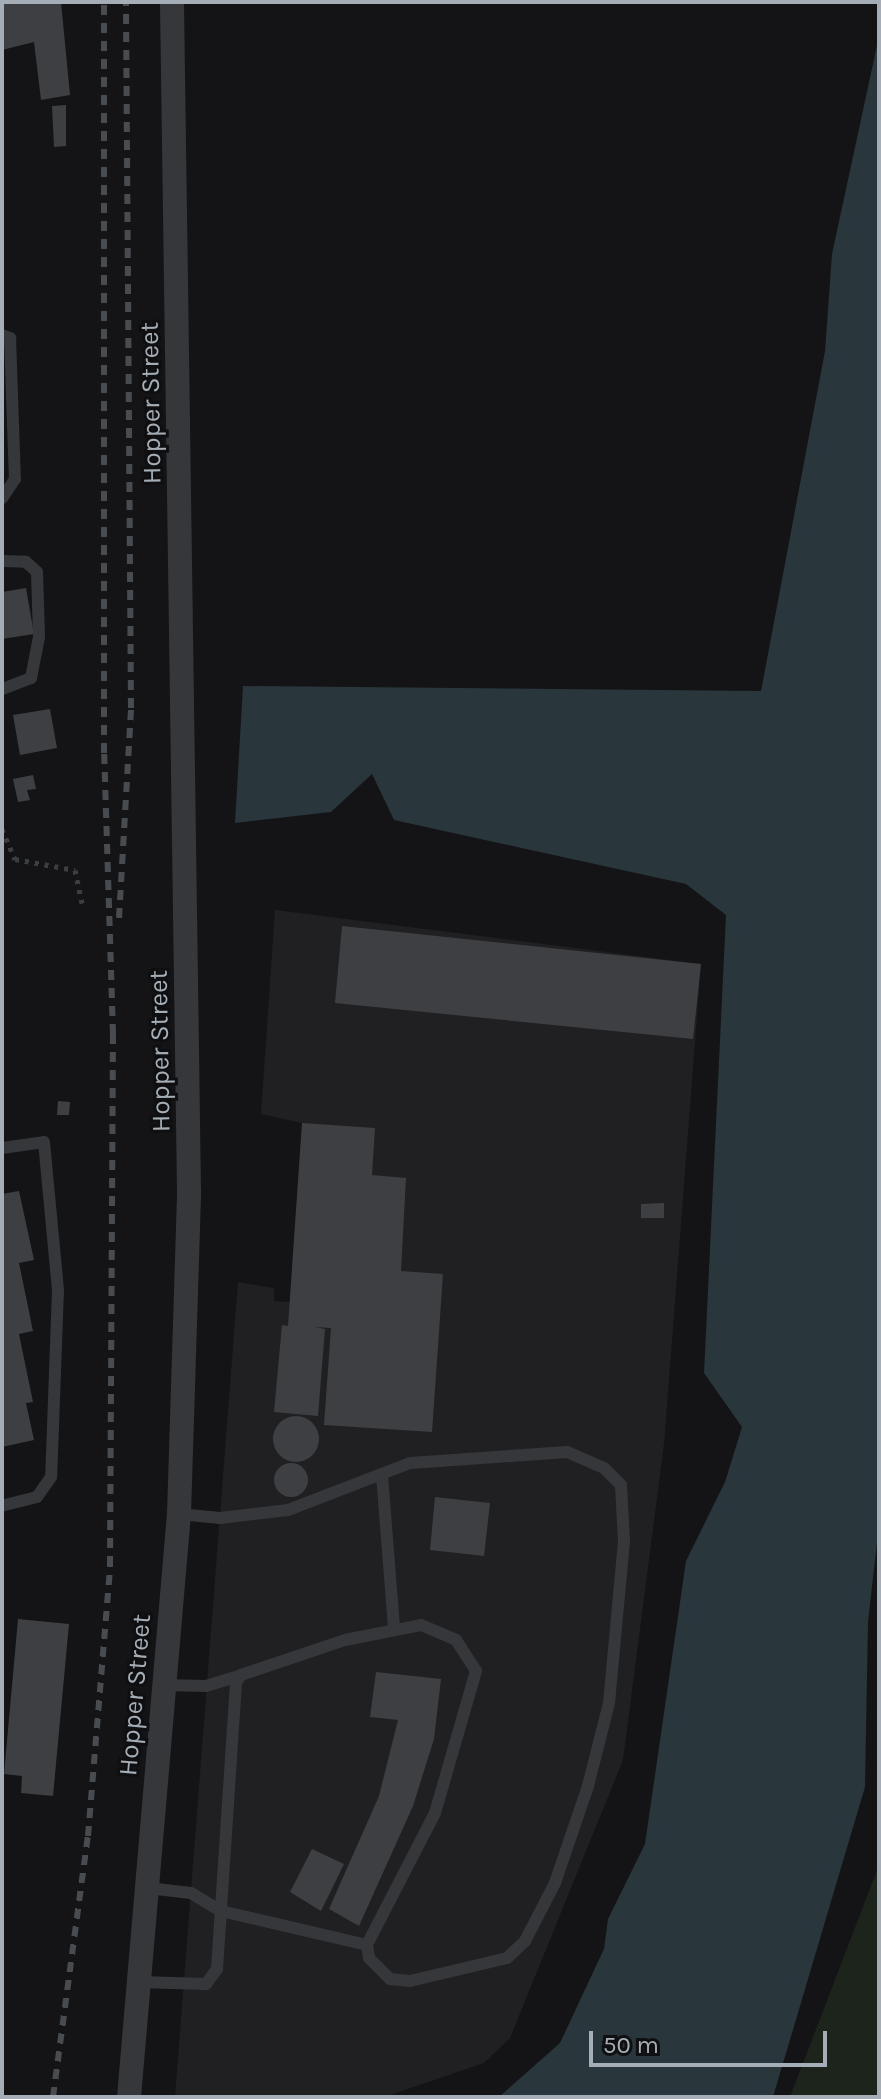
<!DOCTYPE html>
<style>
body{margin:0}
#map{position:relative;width:881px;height:2099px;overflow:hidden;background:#141416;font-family:Karla,sans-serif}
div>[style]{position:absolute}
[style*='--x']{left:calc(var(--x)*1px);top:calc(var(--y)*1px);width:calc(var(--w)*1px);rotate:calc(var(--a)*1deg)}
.built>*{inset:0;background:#202023}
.green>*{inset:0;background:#1c241c}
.water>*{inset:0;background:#29363b}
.building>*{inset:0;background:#3e3f43}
.round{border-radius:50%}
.path>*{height:5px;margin-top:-2.5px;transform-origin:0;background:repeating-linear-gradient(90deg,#3b3e42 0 4px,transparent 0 10px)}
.service>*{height:12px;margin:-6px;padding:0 6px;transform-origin:6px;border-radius:6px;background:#35373b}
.minor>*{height:24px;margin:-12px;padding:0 12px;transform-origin:12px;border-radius:12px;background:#35373b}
.rail>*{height:6px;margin-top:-3px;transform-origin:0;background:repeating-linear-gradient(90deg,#484b50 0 10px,transparent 0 18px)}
span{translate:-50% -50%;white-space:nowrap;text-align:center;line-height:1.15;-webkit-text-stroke:6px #0f0f11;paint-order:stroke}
.street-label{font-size:26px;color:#a5aeb7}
.frame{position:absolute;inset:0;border:4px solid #a5aeb7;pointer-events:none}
.scale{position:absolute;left:589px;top:2031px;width:238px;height:36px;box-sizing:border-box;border:4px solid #a5aeb7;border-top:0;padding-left:10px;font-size:24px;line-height:28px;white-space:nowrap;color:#a5aeb7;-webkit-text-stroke:6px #0f0f11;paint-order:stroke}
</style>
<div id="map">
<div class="built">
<div style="clip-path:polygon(275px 910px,701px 964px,664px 1444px,623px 1760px,510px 2038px,484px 2063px,384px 2097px,175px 2097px,238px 1282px,274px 1288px,274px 1301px,290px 1302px,302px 1123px,261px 1114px)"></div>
</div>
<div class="green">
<div style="clip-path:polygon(879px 1865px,879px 2097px,790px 2097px)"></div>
</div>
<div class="water">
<div style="clip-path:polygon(879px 36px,879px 1525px,868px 1622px,865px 1787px,773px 2097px,499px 2097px,560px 2043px,604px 1949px,608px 1919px,645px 1844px,686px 1561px,725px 1482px,742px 1427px,704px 1373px,726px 915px,686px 884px,394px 820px,372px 774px,331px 812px,235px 823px,243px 686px,761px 691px,825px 351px,832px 254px)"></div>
</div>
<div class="building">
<div style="clip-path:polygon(2px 2px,61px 2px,70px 95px,41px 100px,34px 42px,2px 50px)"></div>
<div style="clip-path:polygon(66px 105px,66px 146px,54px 147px,52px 106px)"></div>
<div style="clip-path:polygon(26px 588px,34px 634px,2px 639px,2px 592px)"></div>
<div style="clip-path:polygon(50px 709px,57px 748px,20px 755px,13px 715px)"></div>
<div style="clip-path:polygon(33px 775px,36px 789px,27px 790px,30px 800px,18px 802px,13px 779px)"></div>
<div style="clip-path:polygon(342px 926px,701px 964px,693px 1039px,335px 1003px)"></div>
<div style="clip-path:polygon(58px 1101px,70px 1102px,69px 1115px,57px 1115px)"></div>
<div style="clip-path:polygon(302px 1123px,375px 1128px,372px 1175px,406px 1178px,401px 1271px,443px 1274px,432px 1432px,324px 1425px,331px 1328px,315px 1327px,325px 1329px,318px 1416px,274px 1412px,282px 1325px,288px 1326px)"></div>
<div style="clip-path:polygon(19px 1191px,34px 1260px,19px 1263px,33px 1331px,19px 1334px,33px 1402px,26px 1403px,34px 1440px,2px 1447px,2px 1194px)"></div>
<div style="clip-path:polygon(664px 1203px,664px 1218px,641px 1218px,641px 1204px)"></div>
<div class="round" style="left:273px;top:1416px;width:46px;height:46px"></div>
<div class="round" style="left:274px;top:1463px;width:34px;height:34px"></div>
<div style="clip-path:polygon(435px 1497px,490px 1503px,484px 1556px,430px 1550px)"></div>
<div style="clip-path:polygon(18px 1619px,69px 1624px,53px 1796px,21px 1793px,22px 1776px,4px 1774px)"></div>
<div style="clip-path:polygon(376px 1672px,441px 1679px,434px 1739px,413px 1806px,359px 1926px,329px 1909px,379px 1796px,398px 1720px,370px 1717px)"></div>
<div style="clip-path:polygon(312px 1849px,344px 1864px,321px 1911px,290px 1892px)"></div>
</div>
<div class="path">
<div style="--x:2;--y:829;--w:33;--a:67"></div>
<div style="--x:15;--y:859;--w:61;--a:10.4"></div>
<div style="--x:75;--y:870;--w:34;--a:78"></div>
</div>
<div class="service">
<div style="--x:2;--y:335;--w:9;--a:21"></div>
<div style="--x:10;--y:338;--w:141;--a:88"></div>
<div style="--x:15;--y:479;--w:23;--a:124"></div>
<div style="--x:2;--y:561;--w:24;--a:2"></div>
<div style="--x:26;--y:562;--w:15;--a:42"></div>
<div style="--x:37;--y:572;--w:65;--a:88.2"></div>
<div style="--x:39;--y:637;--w:42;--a:101"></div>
<div style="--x:31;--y:678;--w:31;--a:159"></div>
<div style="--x:2;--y:1148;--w:42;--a:-8.1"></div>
<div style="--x:44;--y:1142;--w:149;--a:84.6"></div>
<div style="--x:58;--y:1290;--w:187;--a:92.1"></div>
<div style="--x:51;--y:1477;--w:24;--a:125"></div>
<div style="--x:37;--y:1497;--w:36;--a:166"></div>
<div style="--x:382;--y:1475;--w:153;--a:85.5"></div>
<div style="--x:164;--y:1685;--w:42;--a:1.4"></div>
<div style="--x:206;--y:1686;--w:37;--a:-17"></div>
<div style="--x:148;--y:1888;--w:43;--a:6.6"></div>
<div style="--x:191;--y:1893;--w:35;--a:31"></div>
<div style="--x:221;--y:1911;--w:150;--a:13.1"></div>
<div style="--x:139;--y:1982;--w:67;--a:1.7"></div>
<div style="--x:206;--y:1984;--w:19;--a:-54"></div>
<div style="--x:217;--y:1969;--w:288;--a:-86.2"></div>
<div style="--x:236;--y:1682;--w:9;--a:-54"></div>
<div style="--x:241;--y:1675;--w:110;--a:-18.6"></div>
<div style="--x:345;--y:1640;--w:77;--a:-11.2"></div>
<div style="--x:421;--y:1625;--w:38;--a:23"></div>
<div style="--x:456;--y:1640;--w:37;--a:57"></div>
<div style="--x:476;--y:1671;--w:148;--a:106.1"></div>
<div style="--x:435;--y:1813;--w:148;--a:117.3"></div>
<div style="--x:367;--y:1945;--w:13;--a:81"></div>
<div style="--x:369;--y:1958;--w:30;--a:45"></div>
<div style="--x:390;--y:1979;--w:20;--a:6"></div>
<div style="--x:410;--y:1981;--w:100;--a:-13.3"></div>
<div style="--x:507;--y:1958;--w:25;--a:-43"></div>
<div style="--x:525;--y:1941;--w:65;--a:-62.7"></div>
<div style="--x:555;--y:1883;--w:102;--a:-71.2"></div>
<div style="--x:588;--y:1786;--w:86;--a:-75.8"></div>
<div style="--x:609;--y:1703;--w:163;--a:-84.7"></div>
<div style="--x:624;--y:1541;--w:56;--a:-93.1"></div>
<div style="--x:621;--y:1485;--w:24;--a:-135"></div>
<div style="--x:604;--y:1468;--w:40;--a:-156.6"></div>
<div style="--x:567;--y:1452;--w:157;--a:176"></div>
<div style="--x:410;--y:1463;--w:131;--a:158.9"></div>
<div style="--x:288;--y:1510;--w:68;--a:173.3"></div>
<div style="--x:220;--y:1518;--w:41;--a:-174.4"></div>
</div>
<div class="minor">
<div style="--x:129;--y:2097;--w:585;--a:-85.1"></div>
<div style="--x:179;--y:1514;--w:323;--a:-88.2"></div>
<div style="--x:189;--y:1191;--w:1189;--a:-90.82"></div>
</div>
<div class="rail">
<div style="--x:119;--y:918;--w:210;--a:-86.7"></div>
<div style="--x:131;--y:708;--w:706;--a:-90.41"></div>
<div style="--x:53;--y:2097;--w:263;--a:-82.4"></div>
<div style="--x:88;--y:1836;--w:271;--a:-85.3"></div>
<div style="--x:110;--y:1566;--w:532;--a:-89.68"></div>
<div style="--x:113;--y:1034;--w:281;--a:-91.8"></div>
<div style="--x:104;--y:753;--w:751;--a:-90"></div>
</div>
<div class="street-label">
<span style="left:151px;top:403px;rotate:-91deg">Hopper Street</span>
<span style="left:160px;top:1051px;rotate:-91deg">Hopper Street</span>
<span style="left:135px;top:1695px;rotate:-85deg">Hopper Street</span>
</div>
<div class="frame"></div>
<div class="scale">50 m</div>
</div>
